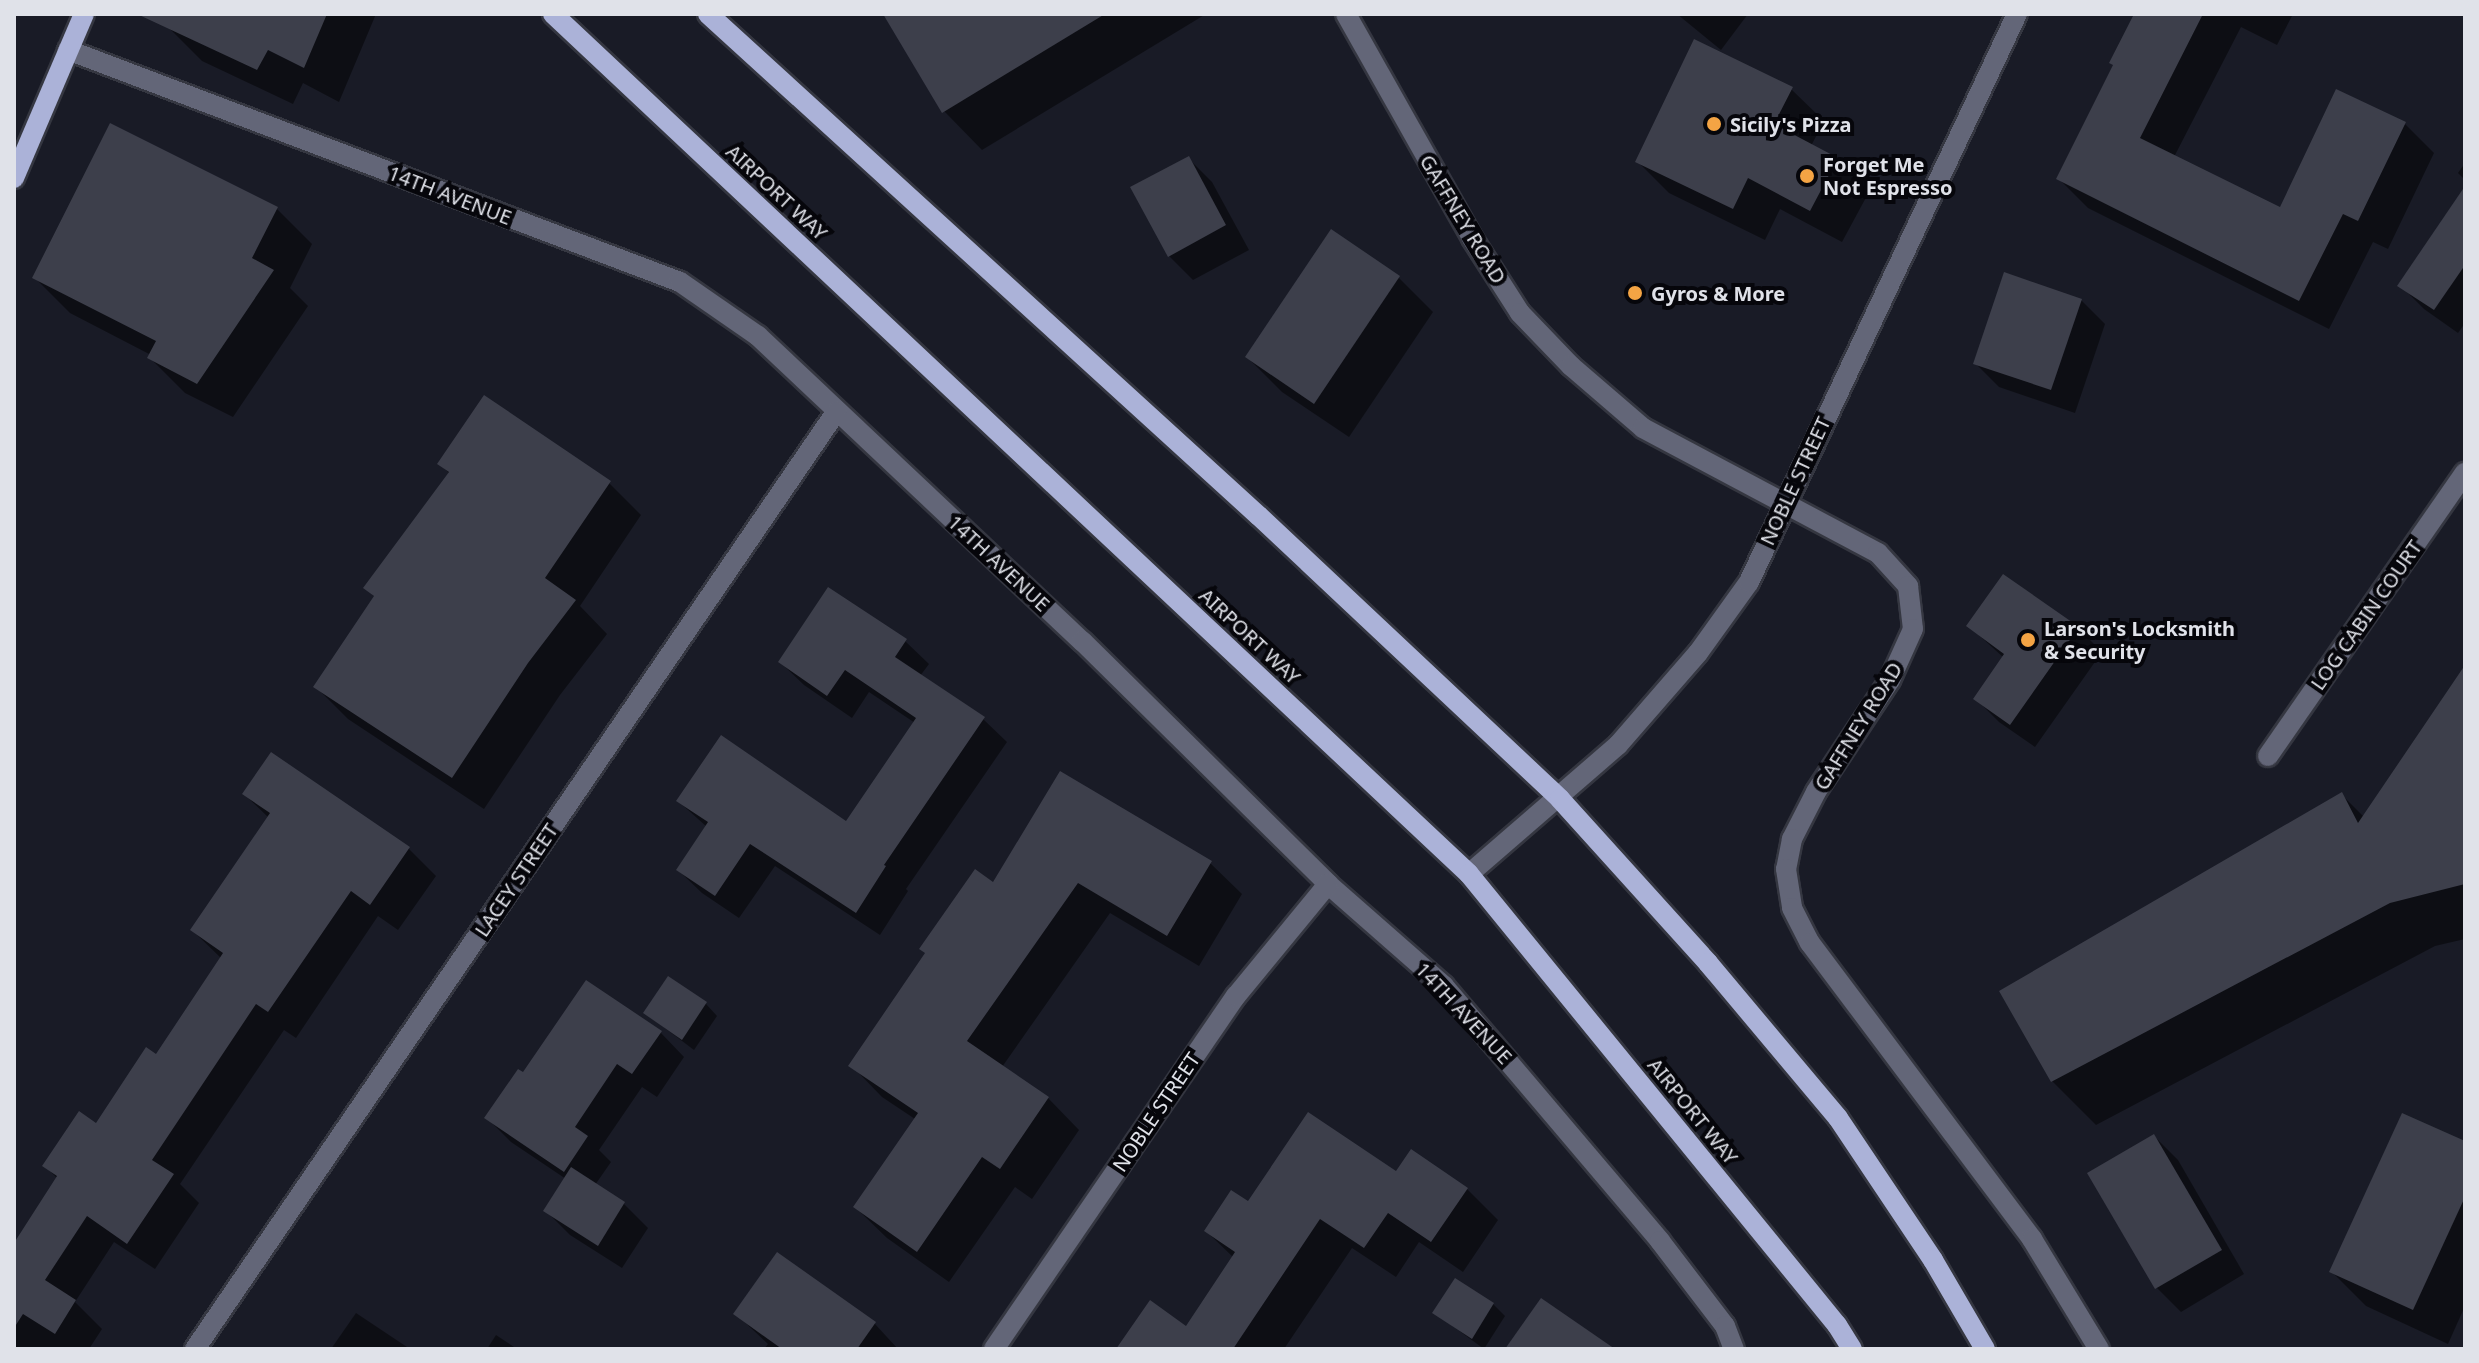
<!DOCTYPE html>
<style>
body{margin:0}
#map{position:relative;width:2479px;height:1363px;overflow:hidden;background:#191b26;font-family:"Noto Sans",sans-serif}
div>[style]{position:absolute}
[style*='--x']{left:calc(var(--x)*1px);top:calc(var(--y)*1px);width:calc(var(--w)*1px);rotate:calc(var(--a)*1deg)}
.shadow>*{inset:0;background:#0007}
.building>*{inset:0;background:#3d3f4b}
.roads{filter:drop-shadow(2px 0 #353741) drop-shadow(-2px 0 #353741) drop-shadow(0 2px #353741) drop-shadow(0 -2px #353741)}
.minor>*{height:20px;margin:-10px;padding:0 10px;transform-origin:10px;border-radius:10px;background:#636678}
.major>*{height:20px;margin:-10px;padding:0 10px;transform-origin:10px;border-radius:10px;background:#abb2d8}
.dots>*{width:22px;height:22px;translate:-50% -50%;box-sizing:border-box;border:4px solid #06060b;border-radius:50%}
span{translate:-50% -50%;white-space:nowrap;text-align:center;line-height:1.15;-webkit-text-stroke:8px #06060b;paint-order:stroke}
.poi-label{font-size:20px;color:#e0e2e9;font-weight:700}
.left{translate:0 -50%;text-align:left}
.street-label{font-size:20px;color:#e0e2e9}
.frame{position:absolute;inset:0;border:16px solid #e0e2e9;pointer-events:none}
</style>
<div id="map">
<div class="shadow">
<div style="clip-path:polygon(172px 14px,376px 14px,339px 102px,303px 83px,293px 104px,202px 61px,167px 26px)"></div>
<div style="clip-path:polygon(885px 14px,1206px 14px,982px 150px,944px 111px)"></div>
<div style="clip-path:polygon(1677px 14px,1748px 14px,1721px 50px)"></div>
<div style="clip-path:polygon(2136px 14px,2293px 14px,2277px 45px,2241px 27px,2174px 157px,2281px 210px,2405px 124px,2434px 153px,2388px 249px,2373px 242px,2329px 329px,2088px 208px,2058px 178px,2115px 66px)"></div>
<div style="clip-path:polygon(1791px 89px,1824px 121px,1811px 146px,1837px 160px,1869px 192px,1842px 242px,1780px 209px,1765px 240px,1669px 193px,1637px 161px)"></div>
<div style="clip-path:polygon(1188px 158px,1212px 182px,1249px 250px,1193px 280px,1169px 256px)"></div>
<div style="clip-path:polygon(2465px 163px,2465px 180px,2458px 173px)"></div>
<div style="clip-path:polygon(277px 209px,312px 244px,290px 288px,308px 306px,233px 417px,185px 393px,150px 358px,151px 355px,70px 313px,35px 278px)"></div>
<div style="clip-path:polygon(2465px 222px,2465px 323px,2458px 333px,2424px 309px,2400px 285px)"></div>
<div style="clip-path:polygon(1399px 278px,1433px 312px,1349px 437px,1282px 392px,1247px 357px)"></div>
<div style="clip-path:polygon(2081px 300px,2105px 324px,2075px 413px,1999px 387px,1975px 363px)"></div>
<div style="clip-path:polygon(440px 464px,609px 483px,641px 515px,580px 606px,607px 634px,560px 695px,484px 809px,348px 719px,316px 687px,375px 597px,365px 587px,450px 474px)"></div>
<div style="clip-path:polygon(1969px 626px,2078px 628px,2102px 652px,2035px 747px,1999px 722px,1975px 698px,2004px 658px)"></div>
<div style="clip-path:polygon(905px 641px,929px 664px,920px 676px,983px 719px,1007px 742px,906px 889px,908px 891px,880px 935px,775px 866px,739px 918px,702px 893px,678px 870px,707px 827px,678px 801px,846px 824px,915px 723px,869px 692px,852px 718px,804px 685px,780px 662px)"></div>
<div style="clip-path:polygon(2465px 668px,2465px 939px,2435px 946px,2096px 1125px,2052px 1081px,2342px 795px,2364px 817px)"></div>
<div style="clip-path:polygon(272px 754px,409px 849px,436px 876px,398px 930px,378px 916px,296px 1038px,284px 1030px,180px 1184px,199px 1203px,155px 1269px,114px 1242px,75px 1302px,102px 1329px,89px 1349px,14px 1349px,14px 1247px,58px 1179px,45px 1166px,96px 1125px,156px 1057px,222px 959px,192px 930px,269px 818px,244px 794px)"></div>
<div style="clip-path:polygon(1210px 863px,1242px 894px,1199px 966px,1110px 913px,1002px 1067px,1048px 1098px,1079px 1130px,1032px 1199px,1015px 1187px,949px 1282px,887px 1238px,855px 1207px,915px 1119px,882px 1097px,851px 1065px,994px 885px)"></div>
<div style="clip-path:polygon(706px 1004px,717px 1016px,694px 1050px,645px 1013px)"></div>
<div style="clip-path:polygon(661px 1033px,684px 1057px,657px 1097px,642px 1087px,599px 1150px,611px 1162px,595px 1185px,624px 1204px,648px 1228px,622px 1268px,570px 1235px,546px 1211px,566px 1179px,511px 1142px,487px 1118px,524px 1075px)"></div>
<div style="clip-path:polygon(2154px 1136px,2178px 1160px,2244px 1274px,2181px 1312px,2157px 1288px)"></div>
<div style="clip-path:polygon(2465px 1144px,2465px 1306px,2448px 1344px,2366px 1306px,2332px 1272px)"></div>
<div style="clip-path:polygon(1397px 1174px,1467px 1189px,1498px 1220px,1463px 1272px,1419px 1242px,1396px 1277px,1352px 1248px,1284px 1349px,1118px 1349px,1187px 1329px,1234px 1258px,1206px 1231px,1249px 1203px)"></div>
<div style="clip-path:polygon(777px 1255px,875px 1324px,898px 1349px,764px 1349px,768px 1344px,736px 1314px)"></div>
<div style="clip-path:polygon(1493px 1304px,1505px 1316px,1484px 1349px,1435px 1313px)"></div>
<div style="clip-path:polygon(356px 1313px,410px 1349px,331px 1349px)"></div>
<div style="clip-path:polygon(496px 1335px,517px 1349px,487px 1349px)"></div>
</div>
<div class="building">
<div style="clip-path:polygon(137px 14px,327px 14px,304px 68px,268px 50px,257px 70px)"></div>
<div style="clip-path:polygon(883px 14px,1105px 14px,942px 113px)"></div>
<div style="clip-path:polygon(2134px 14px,2203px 14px,2140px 138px,2280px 207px,2336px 89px,2406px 122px,2358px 221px,2343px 214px,2299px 301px,2056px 179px,2113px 65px,2109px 63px)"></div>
<div style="clip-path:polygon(1694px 39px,1793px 87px,1774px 124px,1838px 158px,1810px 211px,1748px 178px,1733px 209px,1635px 162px)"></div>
<div style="clip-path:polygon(110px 123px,278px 207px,252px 258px,274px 270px,197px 384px,147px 358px,156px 341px,32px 278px)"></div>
<div style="clip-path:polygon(1189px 156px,1226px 225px,1168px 257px,1130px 187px)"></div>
<div style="clip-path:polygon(2465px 186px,2465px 265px,2434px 310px,2397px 286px)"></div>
<div style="clip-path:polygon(1331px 229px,1400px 276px,1314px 404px,1245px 357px)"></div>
<div style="clip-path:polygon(2004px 272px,2082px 299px,2051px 390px,1973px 364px)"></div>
<div style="clip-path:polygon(484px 395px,611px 481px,545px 578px,576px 600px,528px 663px,452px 778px,313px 687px,374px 596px,363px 588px,449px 472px,437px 464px)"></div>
<div style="clip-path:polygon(2003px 574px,2079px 627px,2010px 725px,1973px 699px,2004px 654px,1966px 626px)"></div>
<div style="clip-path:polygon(828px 587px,907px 639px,895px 657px,985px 717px,884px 865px,886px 866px,856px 913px,750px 844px,715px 896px,676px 870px,708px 822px,676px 801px,721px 735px,846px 821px,916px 718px,845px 670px,827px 696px,778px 662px)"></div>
<div style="clip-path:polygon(2465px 665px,2465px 884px,2390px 903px,2051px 1082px,1999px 991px,2342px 792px,2358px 823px)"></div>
<div style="clip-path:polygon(271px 752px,410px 847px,370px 905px,351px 891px,268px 1012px,256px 1004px,152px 1160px,174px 1174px,127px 1244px,87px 1216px,45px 1280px,76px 1300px,55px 1334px,23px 1314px,14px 1328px,14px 1243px,57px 1176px,42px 1166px,79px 1111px,96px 1123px,146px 1047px,156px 1054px,223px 953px,190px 930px,270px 813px,242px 794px)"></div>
<div style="clip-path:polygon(1060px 771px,1212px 861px,1167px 936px,1078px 883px,967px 1041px,1049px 1097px,1000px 1169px,982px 1157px,917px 1252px,853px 1207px,918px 1113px,848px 1066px,925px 953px,919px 949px,975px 869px,993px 882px)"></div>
<div style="clip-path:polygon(668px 976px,707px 1002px,682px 1040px,643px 1013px)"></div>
<div style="clip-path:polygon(586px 980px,662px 1031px,632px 1074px,617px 1064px,575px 1127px,588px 1136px,564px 1172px,484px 1118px,518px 1069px,523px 1072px)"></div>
<div style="clip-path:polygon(1308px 1112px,1396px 1171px,1411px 1149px,1468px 1188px,1431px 1242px,1388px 1213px,1364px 1248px,1320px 1219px,1233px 1349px,1116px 1349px,1150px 1300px,1186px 1326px,1235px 1252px,1204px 1231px,1231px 1190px,1248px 1201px)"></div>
<div style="clip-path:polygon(2402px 1113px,2465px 1141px,2465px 1197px,2413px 1310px,2329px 1272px)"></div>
<div style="clip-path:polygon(2154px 1134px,2222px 1250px,2155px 1289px,2087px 1173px)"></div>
<div style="clip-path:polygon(571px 1167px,625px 1202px,598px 1246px,543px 1211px)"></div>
<div style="clip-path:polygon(777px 1252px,876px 1322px,857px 1349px,782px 1349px,733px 1314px)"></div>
<div style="clip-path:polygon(1455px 1278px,1494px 1303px,1472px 1339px,1432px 1313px)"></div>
<div style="clip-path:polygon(1541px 1298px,1615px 1349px,1505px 1349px)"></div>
</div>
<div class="roads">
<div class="minor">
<div style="--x:1346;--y:14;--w:257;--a:60.6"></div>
<div style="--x:1472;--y:238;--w:89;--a:57.4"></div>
<div style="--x:1520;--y:313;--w:74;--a:46.1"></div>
<div style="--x:1571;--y:366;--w:95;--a:40.7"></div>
<div style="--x:1643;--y:428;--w:266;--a:28"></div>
<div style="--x:1878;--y:553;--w:45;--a:47.7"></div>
<div style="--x:1908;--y:586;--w:43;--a:83.4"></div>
<div style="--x:1913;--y:629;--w:56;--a:114.3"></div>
<div style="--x:1890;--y:680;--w:134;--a:123.5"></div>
<div style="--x:1816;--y:792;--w:53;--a:117.1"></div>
<div style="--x:1792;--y:839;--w:31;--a:101"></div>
<div style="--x:1786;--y:869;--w:39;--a:81"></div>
<div style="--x:1792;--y:908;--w:39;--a:63"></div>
<div style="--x:1810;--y:943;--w:370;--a:53.1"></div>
<div style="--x:2032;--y:1239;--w:129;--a:58.7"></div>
<div style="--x:68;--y:50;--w:654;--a:20.76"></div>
<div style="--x:680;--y:282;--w:95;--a:34.7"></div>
<div style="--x:758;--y:336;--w:446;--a:43.3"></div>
<div style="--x:1083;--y:642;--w:344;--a:44.6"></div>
<div style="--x:1328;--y:884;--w:154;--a:41.3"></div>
<div style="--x:1444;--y:986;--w:334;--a:49.7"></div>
<div style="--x:1660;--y:1241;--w:107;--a:52.6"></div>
<div style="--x:1725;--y:1326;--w:25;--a:69"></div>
<div style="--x:2268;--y:756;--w:345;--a:-55.2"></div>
<div style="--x:1469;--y:874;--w:197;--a:-40.9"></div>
<div style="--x:1618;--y:745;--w:122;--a:-49"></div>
<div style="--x:1698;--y:653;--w:87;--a:-54.3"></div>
<div style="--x:1749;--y:582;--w:628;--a:-64.74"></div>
<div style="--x:195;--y:1349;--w:1135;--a:-55.62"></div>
<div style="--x:994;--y:1349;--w:428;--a:-55.6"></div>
<div style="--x:1236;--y:996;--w:145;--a:-50.6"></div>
</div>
<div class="major">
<div style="--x:553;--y:14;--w:1256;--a:43.19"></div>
<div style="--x:1469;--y:874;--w:582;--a:50.79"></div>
<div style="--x:1837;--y:1325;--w:28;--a:58"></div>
<div style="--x:708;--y:14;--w:745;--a:42.34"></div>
<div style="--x:1259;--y:516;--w:413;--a:43.2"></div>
<div style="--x:1560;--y:799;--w:221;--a:47.9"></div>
<div style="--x:1708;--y:963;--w:202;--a:50"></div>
<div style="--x:1838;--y:1118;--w:171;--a:56.2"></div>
<div style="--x:1933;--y:1260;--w:103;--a:59.7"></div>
<div style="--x:14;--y:178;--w:178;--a:-66.9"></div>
</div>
</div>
<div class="dots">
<div style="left:1714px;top:124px;background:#f4a444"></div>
<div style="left:1807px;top:176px;background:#f4a444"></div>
<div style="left:1635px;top:293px;background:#f4a444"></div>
<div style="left:2028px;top:640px;background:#f4a444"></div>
</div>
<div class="poi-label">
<span class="left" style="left:1730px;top:124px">Sicily's Pizza</span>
<span class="left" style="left:1823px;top:176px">Forget Me<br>Not Espresso</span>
<span class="left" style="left:1651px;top:293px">Gyros &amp; More</span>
<span class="left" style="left:2044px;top:640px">Larson's Locksmith<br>&amp; Security</span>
</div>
<div class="street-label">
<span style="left:777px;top:192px;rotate:43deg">AIRPORT WAY</span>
<span style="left:450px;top:195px;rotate:21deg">14TH AVENUE</span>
<span style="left:1463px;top:219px;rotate:59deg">GAFFNEY ROAD</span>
<span style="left:1795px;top:481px;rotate:-65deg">NOBLE STREET</span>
<span style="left:999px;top:563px;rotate:43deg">14TH AVENUE</span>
<span style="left:2366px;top:615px;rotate:-55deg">LOG CABIN COURT</span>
<span style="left:1250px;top:636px;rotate:43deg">AIRPORT WAY</span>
<span style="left:1858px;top:726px;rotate:-58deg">GAFFNEY ROAD</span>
<span style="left:516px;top:880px;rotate:-56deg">LACEY STREET</span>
<span style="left:1464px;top:1013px;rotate:47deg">14TH AVENUE</span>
<span style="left:1693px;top:1111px;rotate:51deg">AIRPORT WAY</span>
<span style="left:1156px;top:1112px;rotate:-56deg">NOBLE STREET</span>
</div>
<div class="frame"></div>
</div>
